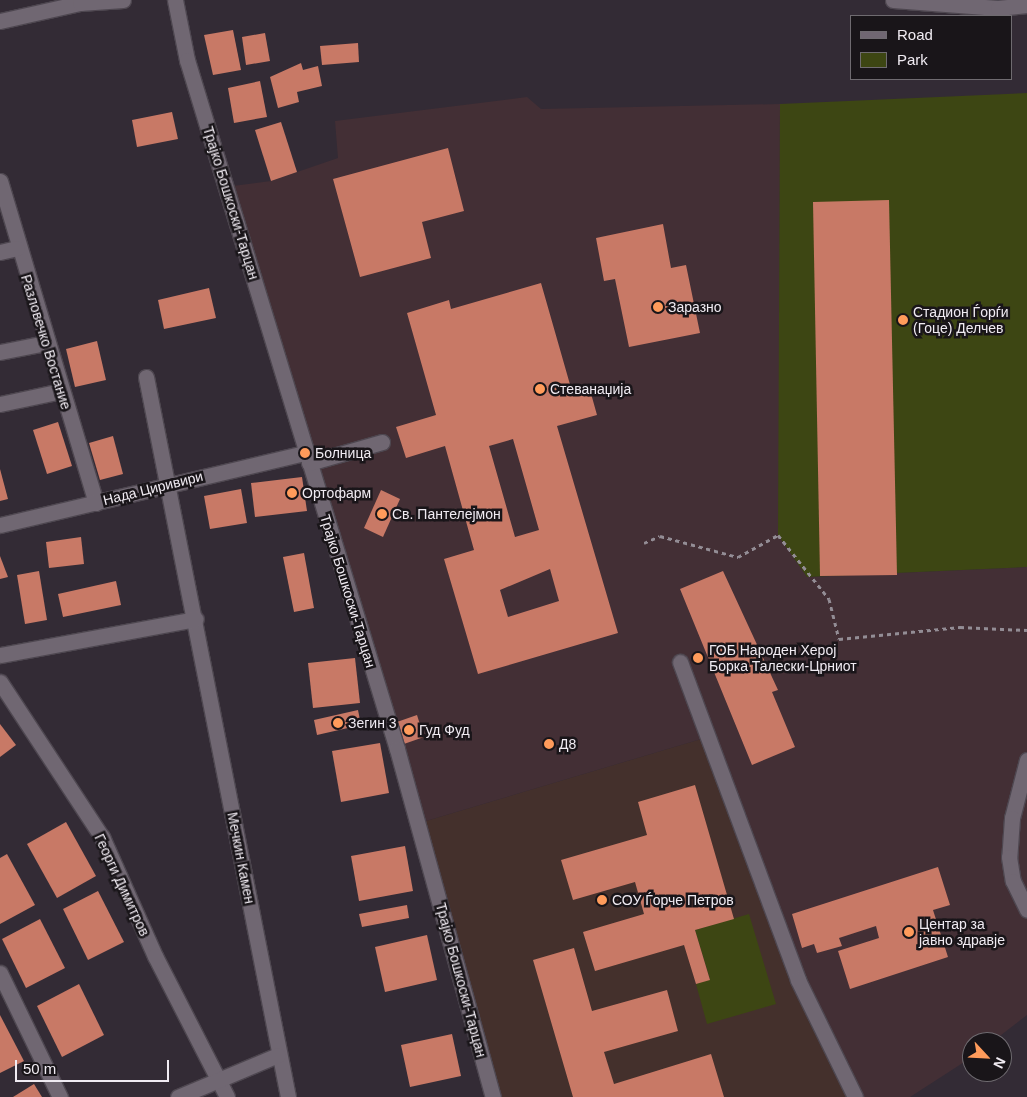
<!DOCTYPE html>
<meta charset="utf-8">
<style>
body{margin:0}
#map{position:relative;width:1027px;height:1097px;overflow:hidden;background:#332b35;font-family:Helvetica,sans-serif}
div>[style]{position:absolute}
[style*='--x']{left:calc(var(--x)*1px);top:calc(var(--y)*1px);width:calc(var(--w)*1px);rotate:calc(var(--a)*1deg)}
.education>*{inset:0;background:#44302c}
.medical>*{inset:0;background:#432f35}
.green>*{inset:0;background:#3d4613}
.building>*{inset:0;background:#c87966}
.path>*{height:3px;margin-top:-1.5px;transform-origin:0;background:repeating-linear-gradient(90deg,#938d95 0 4px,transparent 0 8px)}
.roads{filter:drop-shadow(1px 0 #4e4750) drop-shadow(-1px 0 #4e4750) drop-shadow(0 1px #4e4750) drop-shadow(0 -1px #4e4750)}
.minor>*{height:15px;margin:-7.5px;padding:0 7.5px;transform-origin:7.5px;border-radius:7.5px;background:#706772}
.dots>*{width:14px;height:14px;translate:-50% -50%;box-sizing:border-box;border:2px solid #191519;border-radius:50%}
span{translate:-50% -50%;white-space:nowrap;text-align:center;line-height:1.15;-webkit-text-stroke:5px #191519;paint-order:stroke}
.street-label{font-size:14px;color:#f0ebf2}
.poi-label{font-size:14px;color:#f0ebf2}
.left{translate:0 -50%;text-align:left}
.legend{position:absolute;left:850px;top:15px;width:162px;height:65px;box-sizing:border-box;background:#191519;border:1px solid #6f6b70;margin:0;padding:6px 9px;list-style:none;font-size:15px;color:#f0ebf2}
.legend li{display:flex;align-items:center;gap:10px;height:25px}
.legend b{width:25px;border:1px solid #6f6b70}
.north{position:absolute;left:962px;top:1032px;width:50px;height:50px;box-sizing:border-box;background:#191519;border:1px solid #6f6b70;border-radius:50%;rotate:115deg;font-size:14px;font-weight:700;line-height:20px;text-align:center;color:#f0ebf2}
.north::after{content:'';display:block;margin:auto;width:18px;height:22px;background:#ff9b5b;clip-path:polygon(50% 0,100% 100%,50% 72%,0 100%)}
.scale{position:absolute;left:15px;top:1060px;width:154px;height:22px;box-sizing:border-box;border:2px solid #f0ebf2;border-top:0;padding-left:6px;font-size:15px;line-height:18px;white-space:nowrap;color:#f0ebf2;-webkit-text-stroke:4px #191519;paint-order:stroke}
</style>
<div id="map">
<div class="education">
<div style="clip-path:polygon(701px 739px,852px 1097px,493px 1097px,419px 823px)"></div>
</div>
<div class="medical">
<div style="clip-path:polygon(527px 97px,541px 109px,780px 104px,779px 536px,807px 577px,1027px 567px,1027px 1015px,992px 1042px,972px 1042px,972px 1057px,910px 1097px,852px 1097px,701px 739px,419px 823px,225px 187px,271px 181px,338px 158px,335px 121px)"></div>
</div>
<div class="green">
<div style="clip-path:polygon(1027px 93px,1027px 567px,807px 577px,778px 535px,780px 104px)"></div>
<div style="clip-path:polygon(749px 914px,776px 1004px,707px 1024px,696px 984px,710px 979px,695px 930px)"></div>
</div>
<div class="building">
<div style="clip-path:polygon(233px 30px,241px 70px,213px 75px,204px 35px)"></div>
<div style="clip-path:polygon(265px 33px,270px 61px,246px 65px,242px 37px)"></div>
<div style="clip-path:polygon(358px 43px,359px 62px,322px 65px,320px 46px)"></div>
<div style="clip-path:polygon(301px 63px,303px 70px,318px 66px,322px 86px,297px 92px,299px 102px,278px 108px,270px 77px)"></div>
<div style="clip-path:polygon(260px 81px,267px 117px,234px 123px,228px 88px)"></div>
<div style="clip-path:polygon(172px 112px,178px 139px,137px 147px,132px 120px)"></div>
<div style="clip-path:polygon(281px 122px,297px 172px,271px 181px,255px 130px)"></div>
<div style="clip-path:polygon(448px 148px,464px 211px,422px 222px,431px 258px,360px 277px,333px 179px)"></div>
<div style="clip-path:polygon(889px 200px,897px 575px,820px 576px,813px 202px)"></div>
<div style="clip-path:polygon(663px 224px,671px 268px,686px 265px,700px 333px,629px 347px,615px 279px,604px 281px,596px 238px)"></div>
<div style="clip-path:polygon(evenodd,541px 283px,573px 395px,590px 390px,597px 415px,557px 426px,618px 633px,478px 674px,444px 559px,474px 550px,445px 446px,406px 458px,396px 427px,436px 415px,407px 313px,449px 300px,451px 309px,541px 283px,513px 439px,539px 530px,515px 537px,489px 446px,513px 439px,541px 283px,550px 569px,559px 601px,508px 617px,500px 590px,550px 569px)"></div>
<div style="clip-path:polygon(209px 288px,216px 318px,164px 329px,158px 300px)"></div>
<div style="clip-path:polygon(97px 341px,106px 380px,75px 387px,66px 349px)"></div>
<div style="clip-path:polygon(58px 422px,72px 466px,47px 474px,33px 430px)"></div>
<div style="clip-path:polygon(113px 436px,123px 474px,100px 480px,89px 443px)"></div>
<div style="clip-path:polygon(0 469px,8px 499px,0 501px)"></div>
<div style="clip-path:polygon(302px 477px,307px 511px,255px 517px,251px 483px)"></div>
<div style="clip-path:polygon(241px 489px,247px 523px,210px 529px,204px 496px)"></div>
<div style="clip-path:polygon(381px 490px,400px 499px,383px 537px,364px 528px)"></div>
<div style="clip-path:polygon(81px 537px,84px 564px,49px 568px,46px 542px)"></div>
<div style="clip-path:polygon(304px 553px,314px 608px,294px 612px,283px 557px)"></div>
<div style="clip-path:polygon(0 556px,8px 577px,0 579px)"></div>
<div style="clip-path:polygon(39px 571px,47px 620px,25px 624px,17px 575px)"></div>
<div style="clip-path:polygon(723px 571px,778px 690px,772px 692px,795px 747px,752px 765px,680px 589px)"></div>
<div style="clip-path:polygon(116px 581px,121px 605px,63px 617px,58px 594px)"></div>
<div style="clip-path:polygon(355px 658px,360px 703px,313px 708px,308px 663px)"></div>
<div style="clip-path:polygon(358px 710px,361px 725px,317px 735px,314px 720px)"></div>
<div style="clip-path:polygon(417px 715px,424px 737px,401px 745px,394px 723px)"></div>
<div style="clip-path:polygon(0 724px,16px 745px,0 757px)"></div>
<div style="clip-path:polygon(380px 743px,389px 793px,341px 802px,332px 751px)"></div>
<div style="clip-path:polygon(695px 785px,734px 919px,695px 930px,710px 980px,696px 984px,684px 945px,595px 971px,583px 932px,644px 914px,635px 882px,573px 900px,561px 860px,647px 835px,638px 802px)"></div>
<div style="clip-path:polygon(66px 822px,96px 876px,57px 898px,27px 844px)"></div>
<div style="clip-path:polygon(405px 846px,413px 891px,359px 901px,351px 856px)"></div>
<div style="clip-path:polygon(7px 854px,35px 905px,0 924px,0 858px)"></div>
<div style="clip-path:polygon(938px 867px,950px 905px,933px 910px,948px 957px,850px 989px,838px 951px,879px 938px,876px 926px,839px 938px,842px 946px,817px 953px,814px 944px,802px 948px,792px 914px)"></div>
<div style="clip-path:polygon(98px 891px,124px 942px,88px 960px,63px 909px)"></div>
<div style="clip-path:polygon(407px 905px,409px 918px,362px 927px,359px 914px)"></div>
<div style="clip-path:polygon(40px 919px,65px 968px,26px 988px,2px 939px)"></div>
<div style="clip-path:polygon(427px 935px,437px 980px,385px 992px,375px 947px)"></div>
<div style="clip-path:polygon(574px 948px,592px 1011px,667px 990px,678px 1031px,604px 1052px,614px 1084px,711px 1054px,724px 1097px,573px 1097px,533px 960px)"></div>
<div style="clip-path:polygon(79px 984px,104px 1035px,62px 1057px,37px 1006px)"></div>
<div style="clip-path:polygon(0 1015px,24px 1061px,0 1073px)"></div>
<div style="clip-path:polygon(452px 1034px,461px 1076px,410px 1087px,401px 1045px)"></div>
<div style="clip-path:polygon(34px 1084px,42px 1097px,13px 1097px)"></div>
</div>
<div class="path">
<div style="--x:644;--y:543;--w:17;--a:-24"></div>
<div style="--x:660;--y:536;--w:81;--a:15.1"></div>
<div style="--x:738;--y:557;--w:46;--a:-28.8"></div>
<div style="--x:778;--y:535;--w:82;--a:51.4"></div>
<div style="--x:829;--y:599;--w:41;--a:76"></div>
<div style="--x:839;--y:639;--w:122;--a:-5.7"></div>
<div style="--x:960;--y:627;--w:67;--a:2.6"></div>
</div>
<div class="roads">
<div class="minor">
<div style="--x:175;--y:0;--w:61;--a:78.7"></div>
<div style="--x:187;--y:60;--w:720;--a:73.05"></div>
<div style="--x:397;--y:749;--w:361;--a:74.6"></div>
<div style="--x:893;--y:0;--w:105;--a:4.4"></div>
<div style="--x:998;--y:8;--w:29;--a:-6"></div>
<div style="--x:0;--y:21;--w:82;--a:-12.7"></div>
<div style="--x:80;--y:3;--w:43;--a:-4"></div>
<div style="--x:0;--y:181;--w:336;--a:73.4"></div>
<div style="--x:0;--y:252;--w:17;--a:-13"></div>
<div style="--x:0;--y:352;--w:47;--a:-11.1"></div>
<div style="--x:146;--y:377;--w:734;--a:78.84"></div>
<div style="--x:0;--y:404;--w:62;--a:-12"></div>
<div style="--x:309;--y:463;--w:76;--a:-16"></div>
<div style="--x:0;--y:525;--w:313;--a:-13.3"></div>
<div style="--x:0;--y:655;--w:199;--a:-10.4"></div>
<div style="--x:680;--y:662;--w:339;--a:69.6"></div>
<div style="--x:798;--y:980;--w:130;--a:64"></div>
<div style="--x:0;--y:682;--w:186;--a:56.7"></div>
<div style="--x:102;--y:837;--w:130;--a:66"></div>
<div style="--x:155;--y:956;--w:158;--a:62.9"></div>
<div style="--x:1027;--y:760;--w:60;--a:104.5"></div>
<div style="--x:1012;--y:818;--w:39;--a:94"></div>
<div style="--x:1009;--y:857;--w:24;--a:81"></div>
<div style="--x:1013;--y:881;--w:32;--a:64"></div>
<div style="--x:0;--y:973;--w:138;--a:64.2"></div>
<div style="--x:178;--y:1097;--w:108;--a:-22.8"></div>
</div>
</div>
<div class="dots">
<div style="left:658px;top:307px;background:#ff9b5b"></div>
<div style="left:903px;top:320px;background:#ff9b5b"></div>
<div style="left:540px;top:389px;background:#ff9b5b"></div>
<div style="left:305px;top:453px;background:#ff9b5b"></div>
<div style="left:292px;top:493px;background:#ff9b5b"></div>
<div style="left:382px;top:514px;background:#ff9b5b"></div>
<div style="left:698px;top:658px;background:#ff9b5b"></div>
<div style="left:338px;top:723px;background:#ff9b5b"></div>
<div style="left:409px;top:730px;background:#ff9b5b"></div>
<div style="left:549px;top:744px;background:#ff9b5b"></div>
<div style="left:602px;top:900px;background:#ff9b5b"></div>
<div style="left:909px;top:932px;background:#ff9b5b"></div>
</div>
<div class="street-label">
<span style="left:231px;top:203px;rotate:73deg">Трајко Бошкоски-Тарцан</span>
<span style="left:46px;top:342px;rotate:73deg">Разловечко Востание</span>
<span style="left:153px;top:488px;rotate:-14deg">Нада Циривири</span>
<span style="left:348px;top:591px;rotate:73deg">Трајко Бошкоски-Тарцан</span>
<span style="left:241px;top:858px;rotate:79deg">Мечкин Камен</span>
<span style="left:122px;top:885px;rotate:65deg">Георги Димитров</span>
<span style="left:461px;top:980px;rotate:75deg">Трајко Бошкоски-Тарцан</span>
</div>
<div class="poi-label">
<span class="left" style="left:668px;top:307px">Заразно</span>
<span class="left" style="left:913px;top:320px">Стадион Ѓорѓи<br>(Гоце) Делчев</span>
<span class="left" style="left:550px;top:389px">Стеванаџија</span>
<span class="left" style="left:315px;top:453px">Болница</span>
<span class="left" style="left:302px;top:493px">Ортофарм</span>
<span class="left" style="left:392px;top:514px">Св. Пантелејмон</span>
<span class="left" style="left:709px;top:658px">ГОБ Народен Херој<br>Борка Талески-Црниот</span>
<span class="left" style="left:348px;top:723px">Зегин 3</span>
<span class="left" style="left:419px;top:730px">Гуд Фуд</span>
<span class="left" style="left:559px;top:744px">Д8</span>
<span class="left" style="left:612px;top:900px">СОУ Ѓорче Петров</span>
<span class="left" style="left:919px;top:932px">Центар за<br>јавно здравје</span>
</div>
<ul class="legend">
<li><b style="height:6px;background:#706772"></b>Road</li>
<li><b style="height:14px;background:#3d4613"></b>Park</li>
</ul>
<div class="north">N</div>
<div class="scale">50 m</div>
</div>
